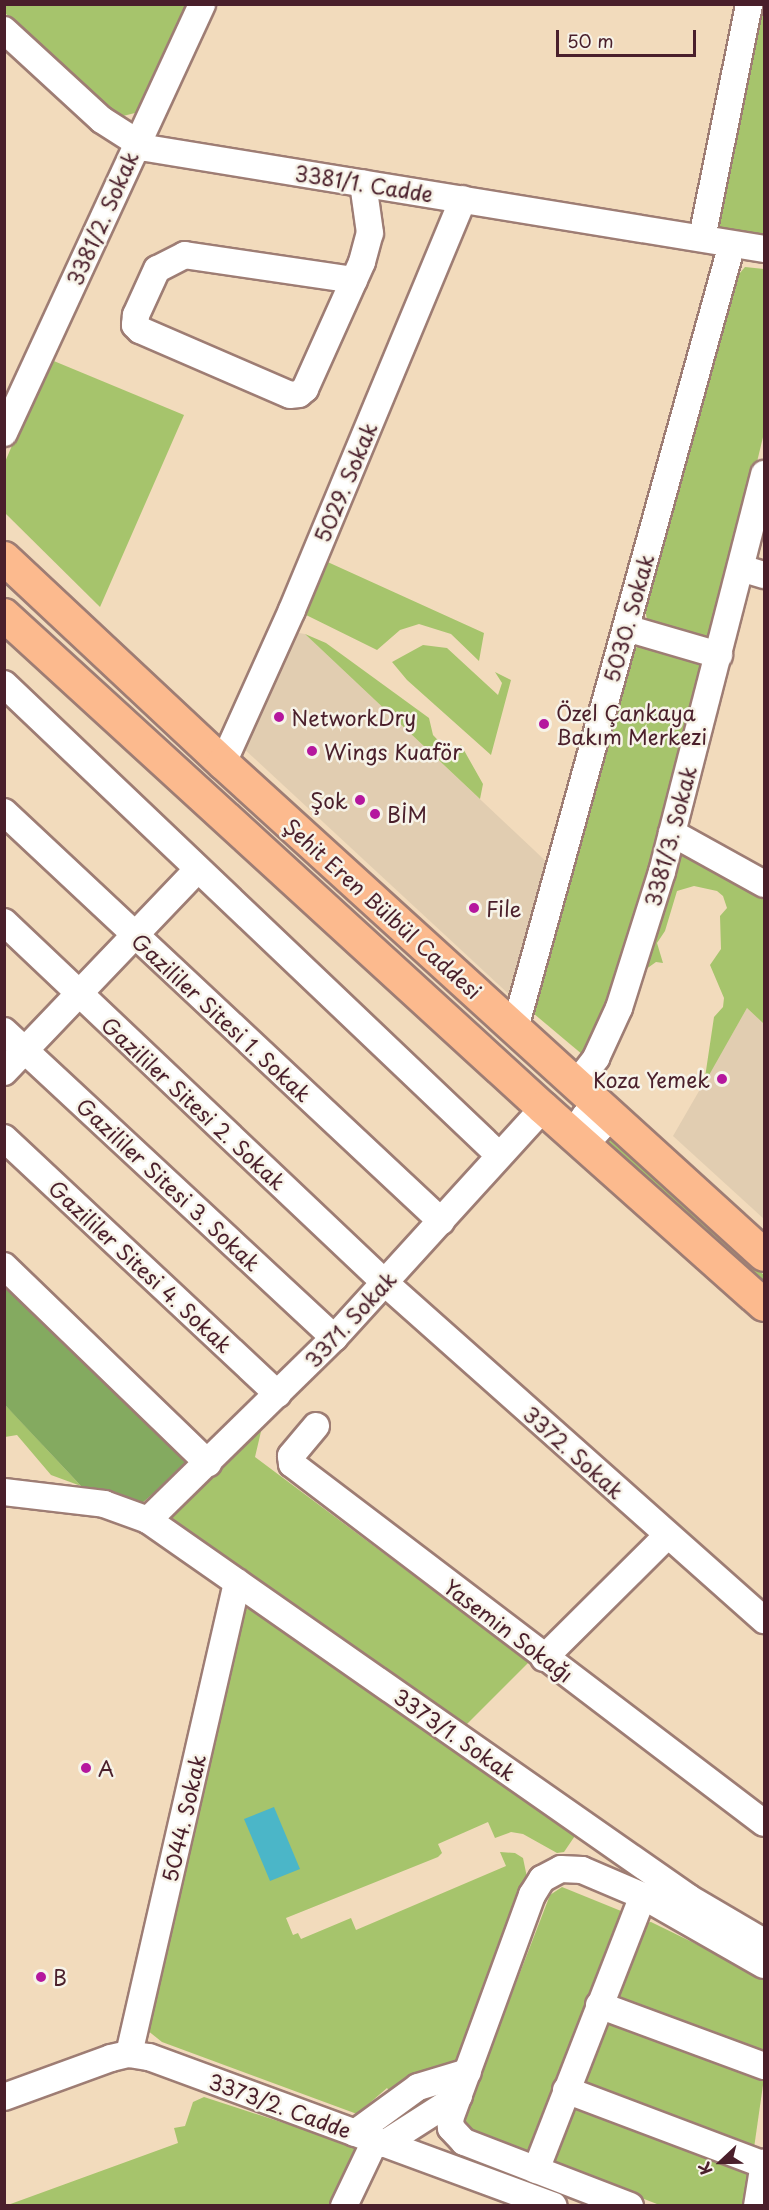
<!DOCTYPE html>
<meta charset="utf-8">
<style>
body{margin:0}
#map{position:relative;width:769px;height:2210px;overflow:hidden;background:#f2dbbc;font-family:"Playpen Sans",sans-serif}
div>[style]{position:absolute}
[style*='--x']{left:calc(var(--x)*1px);top:calc(var(--y)*1px);width:calc(var(--w)*1px);rotate:calc(var(--a)*1deg)}
.built>*{inset:0;background:#e1cdb1}
.green>*{inset:0;background:#a6c46c}
.forest>*{inset:0;background:#84aa60}
.water>*{inset:0;background:#4bb6c8}
.roads{filter:drop-shadow(2px 0 #9e7d74) drop-shadow(-2px 0 #9e7d74) drop-shadow(0 2px #9e7d74) drop-shadow(0 -2px #9e7d74)}
.minor>*{height:26px;margin:-13px;padding:0 13px;transform-origin:13px;border-radius:13px;background:#fff}
.major>*{height:32px;margin:-16px;padding:0 16px;transform-origin:16px;border-radius:16px;background:#fcba8e}
.dots>*{width:16px;height:16px;translate:-50% -50%;box-sizing:border-box;border:3px solid #f7f3e8;border-radius:50%}
span{translate:-50% -50%;white-space:nowrap;text-align:center;line-height:1.15;-webkit-text-stroke:5px #f7f3e8;paint-order:stroke}
.street-label{font-size:21px;color:#4a1f2b}
.poi-label{font-size:21px;color:#4a1f2b}
.left{translate:0 -50%;text-align:left}
.right{translate:-100% -50%;text-align:right}
.frame{position:absolute;inset:0;border:6px solid #4a1f2b;pointer-events:none}
.north{position:absolute;left:691px;top:2132px;width:60px;height:60px;-webkit-text-stroke:4px #f7f3e8;paint-order:stroke;rotate:248deg;font-size:16px;font-weight:700;line-height:24px;text-align:center;color:#4a1f2b}
.north::after{content:'';display:block;margin:auto;width:21px;height:27px;background:#4a1f2b;clip-path:polygon(50% 0,100% 100%,50% 72%,0 100%)}
.scale{position:absolute;left:556px;top:30px;width:140px;height:27px;box-sizing:border-box;border:3px solid #4a1f2b;border-top:0;padding-left:8px;font-size:18px;line-height:21px;white-space:nowrap;color:#4a1f2b;-webkit-text-stroke:4px #f7f3e8;paint-order:stroke}
</style>
<div id="map">
<div class="built">
<div style="clip-path:polygon(293px 632px,305px 634px,552px 867px,513px 998px,241px 746px)"></div>
<div style="clip-path:polygon(747px 1008px,764px 1024px,764px 1219px,673px 1136px)"></div>
</div>
<div class="green">
<div style="clip-path:polygon(4px 5px,191px 5px,139px 112px,123px 116px,109px 111px,5px 13px)"></div>
<div style="clip-path:polygon(756px 5px,764px 5px,764px 238px,718px 229px,717px 223px)"></div>
<div style="clip-path:polygon(745px 267px,764px 269px,764px 433px,715px 635px,707px 641px,648px 624px,644px 605px,734px 280px)"></div>
<div style="clip-path:polygon(49px 359px,184px 415px,100px 607px,5px 513px,5px 462px)"></div>
<div style="clip-path:polygon(321px 559px,484px 633px,479px 661px,451px 634px,419px 624px,400px 630px,377px 650px,298px 611px)"></div>
<div style="clip-path:polygon(305px 634px,326px 643px,429px 718px,433px 735px,448px 751px,461px 745px,483px 784px,480px 799px)"></div>
<div style="clip-path:polygon(641px 644px,707px 659px,688px 738px,603px 1025px,583px 1055px,533px 1013px,633px 650px)"></div>
<div style="clip-path:polygon(423px 645px,447px 648px,498px 695px,502px 683px,495px 672px,511px 680px,491px 755px,407px 680px,392px 662px)"></div>
<div style="clip-path:polygon(682px 851px,764px 894px,764px 1024px,747px 1008px,704px 1084px,714px 1017px,723px 1007px,724px 998px,710px 965px,721px 949px,720px 916px,727px 908px,723px 896px,717px 891px,694px 886px,677px 891px,665px 931px,657px 943px,663px 963px,656px 962px,642px 972px)"></div>
<div style="clip-path:polygon(600px 1128px,764px 1275px,764px 1289px,593px 1136px)"></div>
<div style="clip-path:polygon(5px 1405px,10px 1410px,81px 1486px,51px 1475px,17px 1435px,5px 1437px)"></div>
<div style="clip-path:polygon(263px 1423px,255px 1457px,529px 1662px,464px 1727px,166px 1520px)"></div>
<div style="clip-path:polygon(253px 1606px,581px 1827px,564px 1852px,557px 1853px,523px 1834px,511px 1832px,495px 1838px,488px 1822px,438px 1844px,442px 1853px,438px 1857px,286px 1918px,293px 1935px,298px 1933px,301px 1939px,351px 1918px,356px 1930px,506px 1866px,500px 1852px,515px 1853px,523px 1858px,529px 1887px,456px 2069px,395px 2098px,387px 2088px,357px 2114px,162px 2042px,147px 2030px,238px 1614px)"></div>
<div style="clip-path:polygon(562px 1887px,626px 1913px,532px 2152px,527px 2154px,460px 2128px,550px 1895px)"></div>
<div style="clip-path:polygon(651px 1922px,764px 1977px,764px 2058px,608px 2001px,638px 1924px)"></div>
<div style="clip-path:polygon(601px 2018px,764px 2078px,753px 2155px,577px 2087px)"></div>
<div style="clip-path:polygon(204px 2097px,361px 2148px,334px 2205px,5px 2206px,178px 2143px,174px 2128px,185px 2126px,193px 2102px)"></div>
<div style="clip-path:polygon(572px 2098px,749px 2165px,742px 2205px,662px 2206px,550px 2162px)"></div>
</div>
<div class="forest">
<div style="clip-path:polygon(4px 1278px,182px 1447px,186px 1465px,141px 1504px,81px 1486px,5px 1405px)"></div>
</div>
<div class="water">
<div style="clip-path:polygon(274px 1807px,300px 1869px,270px 1881px,244px 1819px)"></div>
</div>
<div class="roads">
<div class="minor">
<div style="--x:4;--y:30;--w:133;--a:42.6"></div>
<div style="--x:102;--y:120;--w:52;--a:32.5"></div>
<div style="--x:146;--y:148;--w:626;--a:9.28"></div>
<div style="--x:702;--y:238;--w:239;--a:-78.6"></div>
<div style="--x:354;--y:280;--w:171;--a:-171.6"></div>
<div style="--x:185;--y:255;--w:31;--a:153"></div>
<div style="--x:157;--y:269;--w:51;--a:114.5"></div>
<div style="--x:136;--y:315;--w:10;--a:96"></div>
<div style="--x:135;--y:325;--w:7;--a:45"></div>
<div style="--x:140;--y:330;--w:163;--a:23.4"></div>
<div style="--x:290;--y:395;--w:9;--a:-6"></div>
<div style="--x:299;--y:394;--w:8;--a:-40"></div>
<div style="--x:305;--y:389;--w:139;--a:-65.8"></div>
<div style="--x:362;--y:262;--w:30;--a:-75"></div>
<div style="--x:370;--y:233;--w:50;--a:-98"></div>
<div style="--x:4;--y:433;--w:472;--a:-65.2"></div>
<div style="--x:741;--y:568;--w:24;--a:17"></div>
<div style="--x:626;--y:628;--w:97;--a:16.2"></div>
<div style="--x:4;--y:684;--w:683;--a:43.58"></div>
<div style="--x:223;--y:763;--w:168;--a:-65.7"></div>
<div style="--x:292;--y:610;--w:445;--a:-67.4"></div>
<div style="--x:4;--y:812;--w:599;--a:43.1"></div>
<div style="--x:672;--y:833;--w:105;--a:29"></div>
<div style="--x:4;--y:922;--w:523;--a:43.45"></div>
<div style="--x:384;--y:1282;--w:509;--a:41.65"></div>
<div style="--x:515;--y:1028;--w:813;--a:-74.53"></div>
<div style="--x:4;--y:1031;--w:451;--a:42.9"></div>
<div style="--x:4;--y:1072;--w:279;--a:-46.3"></div>
<div style="--x:576;--y:1084;--w:33;--a:-52"></div>
<div style="--x:596;--y:1058;--w:55;--a:-65.3"></div>
<div style="--x:619;--y:1008;--w:143;--a:-72.5"></div>
<div style="--x:662;--y:872;--w:411;--a:-75.6"></div>
<div style="--x:585;--y:1116;--w:19;--a:39"></div>
<div style="--x:600;--y:1128;--w:11;--a:131"></div>
<div style="--x:593;--y:1136;--w:18;--a:-139"></div>
<div style="--x:579;--y:1124;--w:10;--a:-53"></div>
<div style="--x:4;--y:1138;--w:375;--a:43.1"></div>
<div style="--x:4;--y:1266;--w:284;--a:44"></div>
<div style="--x:316;--y:1426;--w:39;--a:130"></div>
<div style="--x:291;--y:1456;--w:8;--a:83"></div>
<div style="--x:292;--y:1464;--w:593;--a:37.26"></div>
<div style="--x:4;--y:1492;--w:101;--a:6.8"></div>
<div style="--x:104;--y:1504;--w:47;--a:20"></div>
<div style="--x:148;--y:1520;--w:660;--a:34.94"></div>
<div style="--x:689;--y:1898;--w:87;--a:30.4"></div>
<div style="--x:148;--y:1520;--w:260;--a:-44.4"></div>
<div style="--x:334;--y:1338;--w:311;--a:-47.7"></div>
<div style="--x:544;--y:1658;--w:173;--a:-44.8"></div>
<div style="--x:599;--y:2005;--w:176;--a:20.3"></div>
<div style="--x:129;--y:2054;--w:484;--a:-77.1"></div>
<div style="--x:566;--y:2090;--w:212;--a:20.7"></div>
<div style="--x:4;--y:2097;--w:114;--a:-20"></div>
<div style="--x:111;--y:2058;--w:18;--a:-13"></div>
<div style="--x:129;--y:2054;--w:20;--a:9"></div>
<div style="--x:149;--y:2057;--w:431;--a:20.2"></div>
<div style="--x:355;--y:2133;--w:78;--a:-36.1"></div>
<div style="--x:418;--y:2087;--w:52;--a:-16.7"></div>
<div style="--x:384;--y:2144;--w:89;--a:-32.6"></div>
<div style="--x:536;--y:2170;--w:294;--a:-68.7"></div>
<div style="--x:344;--y:2206;--w:72;--a:-64.5"></div>
<div style="--x:630;--y:2206;--w:178;--a:-158.9"></div>
<div style="--x:464;--y:2142;--w:19;--a:-133"></div>
<div style="--x:451;--y:2128;--w:9;--a:-96"></div>
<div style="--x:450;--y:2119;--w:239;--a:-69.9"></div>
<div style="--x:532;--y:1895;--w:19;--a:-58"></div>
<div style="--x:542;--y:1879;--w:21;--a:-28"></div>
<div style="--x:561;--y:1869;--w:21;--a:3"></div>
<div style="--x:582;--y:1870;--w:66;--a:23.1"></div>
<div style="--x:643;--y:1896;--w:139;--a:29.7"></div>
<div style="--x:757;--y:2206;--w:44;--a:-80.8"></div>
</div>
<div class="major">
<div style="--x:4;--y:558;--w:300;--a:43.1"></div>
<div style="--x:223;--y:763;--w:731;--a:42.28"></div>
<div style="--x:4;--y:615;--w:730;--a:42.45"></div>
<div style="--x:543;--y:1108;--w:296;--a:41.7"></div>
</div>
</div>
<div class="dots">
<div style="left:279px;top:717px;background:#b5179e"></div>
<div style="left:544px;top:724px;background:#b5179e"></div>
<div style="left:312px;top:751px;background:#b5179e"></div>
<div style="left:360px;top:800px;background:#b5179e"></div>
<div style="left:375px;top:814px;background:#b5179e"></div>
<div style="left:474px;top:908px;background:#b5179e"></div>
<div style="left:722px;top:1079px;background:#b5179e"></div>
<div style="left:86px;top:1768px;background:#b5179e"></div>
<div style="left:41px;top:1977px;background:#b5179e"></div>
</div>
<div class="street-label">
<span style="left:364px;top:183px;rotate:9deg">3381/1. Cadde</span>
<span style="left:102px;top:218px;rotate:-66deg">3381/2. Sokak</span>
<span style="left:345px;top:482px;rotate:-67deg">5029. Sokak</span>
<span style="left:628px;top:618px;rotate:-74deg">5030. Sokak</span>
<span style="left:670px;top:836px;rotate:-75deg">3381/3. Sokak</span>
<span style="left:383px;top:908px;rotate:42deg">Şehit Eren Bülbül Caddesi</span>
<span style="left:222px;top:1017px;rotate:43deg">Gazililer Sitesi 1. Sokak</span>
<span style="left:194px;top:1103px;rotate:43deg">Gazililer Sitesi 2. Sokak</span>
<span style="left:169px;top:1184px;rotate:43deg">Gazililer Sitesi 3. Sokak</span>
<span style="left:141px;top:1266px;rotate:43deg">Gazililer Sitesi 4. Sokak</span>
<span style="left:350px;top:1319px;rotate:-47deg">3371. Sokak</span>
<span style="left:574px;top:1452px;rotate:42deg">3372. Sokak</span>
<span style="left:509px;top:1630px;rotate:37deg">Yasemin Sokağı</span>
<span style="left:455px;top:1734px;rotate:35deg">3373/1. Sokak</span>
<span style="left:183px;top:1818px;rotate:-77deg">5044. Sokak</span>
<span style="left:280px;top:2105px;rotate:20deg">3373/2. Cadde</span>
</div>
<div class="poi-label">
<span class="left" style="left:556px;top:724px">Özel Çankaya<br>Bakım Merkezi</span>
<span class="left" style="left:291px;top:717px">NetworkDry</span>
<span class="left" style="left:324px;top:751px">Wings Kuaför</span>
<span class="right" style="left:348px;top:800px">Şok</span>
<span class="left" style="left:387px;top:814px">BİM</span>
<span class="left" style="left:486px;top:908px">File</span>
<span class="right" style="left:710px;top:1079px">Koza Yemek</span>
<span class="left" style="left:98px;top:1768px">A</span>
<span class="left" style="left:53px;top:1977px">B</span>
</div>
<div class="frame"></div>
<div class="north">K</div>
<div class="scale">50 m</div>
</div>
